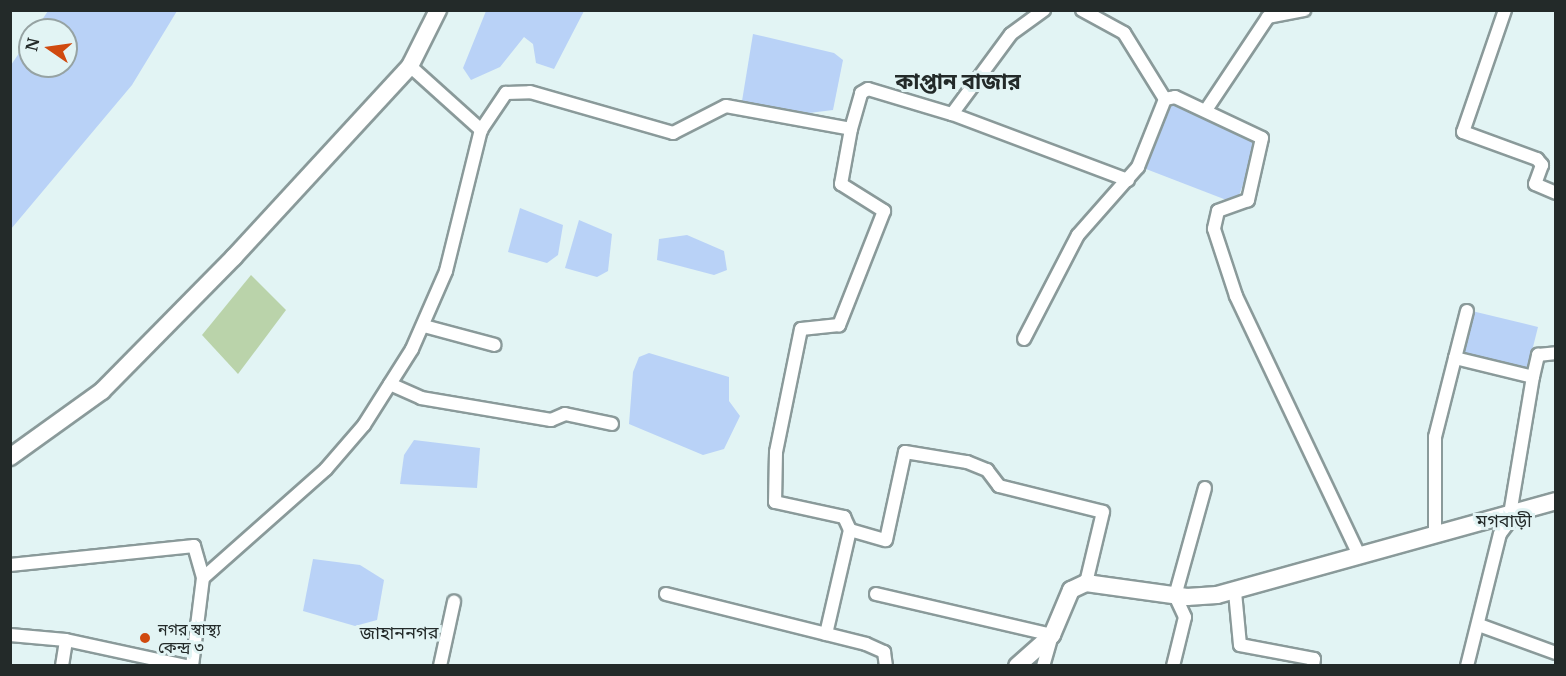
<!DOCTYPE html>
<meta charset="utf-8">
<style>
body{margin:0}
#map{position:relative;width:1566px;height:676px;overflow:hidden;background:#e2f4f4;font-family:Merriweather,"Noto Sans Bengali",serif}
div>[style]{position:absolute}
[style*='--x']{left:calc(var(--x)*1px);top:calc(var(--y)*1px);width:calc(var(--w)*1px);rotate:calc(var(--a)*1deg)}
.green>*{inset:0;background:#bad3aa}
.water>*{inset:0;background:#b9d2f7}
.roads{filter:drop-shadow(2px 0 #8a9a9a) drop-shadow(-2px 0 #8a9a9a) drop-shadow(0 2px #8a9a9a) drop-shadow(0 -2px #8a9a9a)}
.street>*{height:12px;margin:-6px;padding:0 6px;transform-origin:6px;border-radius:6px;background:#fff}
.secondary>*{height:16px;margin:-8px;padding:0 8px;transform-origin:8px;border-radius:8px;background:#fff}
.dots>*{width:16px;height:16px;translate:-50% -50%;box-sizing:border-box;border:3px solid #e2f4f4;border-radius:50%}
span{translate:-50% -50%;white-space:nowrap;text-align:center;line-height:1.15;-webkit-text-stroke:6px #e2f4f4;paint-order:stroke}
.poi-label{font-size:16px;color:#232a29}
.left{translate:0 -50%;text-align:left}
.neighbourhood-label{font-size:18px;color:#232a29}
.district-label{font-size:22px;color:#232a29;font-weight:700}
.frame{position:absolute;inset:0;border:12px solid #232a29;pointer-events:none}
.north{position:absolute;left:18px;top:18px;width:60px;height:60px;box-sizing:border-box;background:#e2f4f4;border:2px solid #96a3a3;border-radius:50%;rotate:283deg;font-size:16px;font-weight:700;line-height:24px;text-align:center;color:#232a29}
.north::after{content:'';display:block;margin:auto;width:21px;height:27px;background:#d04a0f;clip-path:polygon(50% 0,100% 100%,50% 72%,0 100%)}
</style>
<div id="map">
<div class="green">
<div style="clip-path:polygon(251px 275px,286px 310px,238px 374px,202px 335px)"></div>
</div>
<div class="water">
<div style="clip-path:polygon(48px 11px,177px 11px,132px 85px,11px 229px,11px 65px,30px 37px,30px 66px,66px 66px,66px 30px,35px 30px)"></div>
<div style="clip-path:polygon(486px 11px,486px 10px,584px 11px,554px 69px,536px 63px,533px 44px,524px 37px,500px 67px,471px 80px,463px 68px)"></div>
<div style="clip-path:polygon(753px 34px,834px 53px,843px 60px,833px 110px,809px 113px,742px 101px)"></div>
<div style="clip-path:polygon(1173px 102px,1253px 137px,1256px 150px,1238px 198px,1229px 201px,1146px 169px,1166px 108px)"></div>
<div style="clip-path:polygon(520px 208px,563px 225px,558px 255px,547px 263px,508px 252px)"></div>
<div style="clip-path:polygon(579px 220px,612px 234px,608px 271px,597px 277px,565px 268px)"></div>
<div style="clip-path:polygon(687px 235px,724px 251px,727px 270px,714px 275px,657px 260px,659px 239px)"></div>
<div style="clip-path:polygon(1472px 311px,1538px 327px,1527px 371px,1461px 355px)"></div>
<div style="clip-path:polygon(649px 353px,729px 377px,729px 401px,740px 416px,724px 449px,703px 455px,629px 424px,633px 372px,639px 357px)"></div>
<div style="clip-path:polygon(414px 440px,480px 448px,477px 488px,400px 484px,404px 455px)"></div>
<div style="clip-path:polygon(313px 559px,360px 565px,384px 580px,377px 620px,355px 626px,303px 611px)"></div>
</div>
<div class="roads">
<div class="street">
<div style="--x:1082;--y:10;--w:48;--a:28.7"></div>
<div style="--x:1124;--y:33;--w:78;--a:58.2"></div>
<div style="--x:1505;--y:10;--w:129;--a:109"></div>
<div style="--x:1463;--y:132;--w:79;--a:20"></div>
<div style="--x:1537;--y:159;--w:8;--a:50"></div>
<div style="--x:1542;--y:165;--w:20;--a:110"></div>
<div style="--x:1535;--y:184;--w:23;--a:23"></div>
<div style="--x:410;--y:66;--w:96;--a:42"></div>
<div style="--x:1165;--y:99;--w:10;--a:-11"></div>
<div style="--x:1175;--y:97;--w:96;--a:25.2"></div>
<div style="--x:1262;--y:138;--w:64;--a:102.7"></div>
<div style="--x:1248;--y:200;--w:32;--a:160"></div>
<div style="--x:1218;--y:211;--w:18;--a:103"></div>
<div style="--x:1214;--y:229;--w:71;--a:71.8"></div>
<div style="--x:1236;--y:296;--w:287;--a:64.6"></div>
<div style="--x:1206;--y:110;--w:112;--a:-56.3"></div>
<div style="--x:1268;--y:17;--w:37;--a:-11"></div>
<div style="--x:952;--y:114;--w:188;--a:20.6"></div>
<div style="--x:851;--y:129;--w:56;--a:100.3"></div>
<div style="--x:841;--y:184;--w:51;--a:32.1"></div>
<div style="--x:884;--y:211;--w:123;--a:111.5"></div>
<div style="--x:839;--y:325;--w:38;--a:174"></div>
<div style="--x:801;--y:329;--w:126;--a:101.5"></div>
<div style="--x:776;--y:452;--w:50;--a:91.1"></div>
<div style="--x:775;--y:502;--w:71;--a:12.3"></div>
<div style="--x:844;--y:517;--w:14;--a:65"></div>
<div style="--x:850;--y:530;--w:37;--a:16"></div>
<div style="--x:886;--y:540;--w:90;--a:-77.8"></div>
<div style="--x:905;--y:452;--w:63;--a:9.2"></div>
<div style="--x:967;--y:462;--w:22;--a:22"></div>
<div style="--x:987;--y:470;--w:20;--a:53"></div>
<div style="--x:999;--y:486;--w:107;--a:14"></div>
<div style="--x:1103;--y:512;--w:73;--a:103.5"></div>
<div style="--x:1467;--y:311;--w:49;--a:104.3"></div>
<div style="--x:1455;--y:358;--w:80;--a:13.7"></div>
<div style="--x:1533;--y:377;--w:23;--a:-77"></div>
<div style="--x:1538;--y:355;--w:18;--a:-6"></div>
<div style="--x:424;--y:326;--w:73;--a:15"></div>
<div style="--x:1024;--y:339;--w:117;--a:-62.6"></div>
<div style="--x:1078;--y:235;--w:91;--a:-48.6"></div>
<div style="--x:1138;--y:167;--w:73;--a:-68.3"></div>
<div style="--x:390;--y:384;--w:34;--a:24"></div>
<div style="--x:421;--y:398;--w:132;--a:9.6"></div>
<div style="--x:551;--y:420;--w:15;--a:-23"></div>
<div style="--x:565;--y:414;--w:48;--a:12"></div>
<div style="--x:1510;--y:514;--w:139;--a:-80.5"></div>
<div style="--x:1435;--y:532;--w:95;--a:-90"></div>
<div style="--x:1435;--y:437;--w:81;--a:-75.8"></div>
<div style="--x:10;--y:565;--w:185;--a:-5.9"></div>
<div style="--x:194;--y:546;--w:33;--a:74"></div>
<div style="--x:1235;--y:592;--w:53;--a:84.6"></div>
<div style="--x:1240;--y:645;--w:75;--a:10.7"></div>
<div style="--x:1314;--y:659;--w:7;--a:98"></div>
<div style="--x:666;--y:594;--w:206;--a:14"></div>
<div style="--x:866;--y:644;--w:20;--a:24"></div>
<div style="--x:884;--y:652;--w:14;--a:82"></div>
<div style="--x:876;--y:594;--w:181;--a:13.1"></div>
<div style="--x:1052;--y:635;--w:32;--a:106"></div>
<div style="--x:1479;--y:625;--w:82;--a:20"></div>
<div style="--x:826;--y:634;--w:107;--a:-77"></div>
<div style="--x:10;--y:635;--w:56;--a:5.1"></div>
<div style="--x:66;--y:640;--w:123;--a:12.2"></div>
<div style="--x:62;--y:666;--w:26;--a:-81"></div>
<div style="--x:192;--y:666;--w:89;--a:-82.9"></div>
<div style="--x:203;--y:578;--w:164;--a:-41.5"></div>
<div style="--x:326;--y:469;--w:58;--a:-49.2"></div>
<div style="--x:364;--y:425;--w:90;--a:-57.7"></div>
<div style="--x:412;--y:349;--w:85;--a:-66.4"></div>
<div style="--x:446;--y:271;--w:145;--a:-76.1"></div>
<div style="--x:481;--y:130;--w:45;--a:-56"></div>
<div style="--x:506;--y:93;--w:24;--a:-2"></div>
<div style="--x:530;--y:92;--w:149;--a:16"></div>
<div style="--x:673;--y:133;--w:59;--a:-27"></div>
<div style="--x:726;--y:106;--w:127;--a:10.4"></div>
<div style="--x:851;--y:129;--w:37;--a:-74"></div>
<div style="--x:861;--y:93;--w:8;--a:-30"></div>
<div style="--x:868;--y:89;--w:88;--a:16.6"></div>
<div style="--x:952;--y:114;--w:99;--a:-53.6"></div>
<div style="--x:1011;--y:34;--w:41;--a:-36"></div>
<div style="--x:440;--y:666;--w:66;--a:-77.7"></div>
<div style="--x:1173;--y:666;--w:50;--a:-76.2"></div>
<div style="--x:1185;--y:617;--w:23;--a:-115"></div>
<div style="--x:1175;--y:596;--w:112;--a:-74.5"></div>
<div style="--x:1467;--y:666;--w:136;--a:-76"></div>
<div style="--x:1500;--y:534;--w:26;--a:-53"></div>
</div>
<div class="secondary">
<div style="--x:10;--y:457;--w:113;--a:-35.7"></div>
<div style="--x:102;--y:391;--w:188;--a:-45.4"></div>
<div style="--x:234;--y:257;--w:260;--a:-47.3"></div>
<div style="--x:410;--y:66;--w:63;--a:-63.4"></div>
<div style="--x:1017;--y:666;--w:47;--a:-41.5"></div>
<div style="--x:1052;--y:635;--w:49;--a:-67.1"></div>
<div style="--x:1071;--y:590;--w:17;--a:-25"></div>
<div style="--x:1086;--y:583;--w:102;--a:7.9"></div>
<div style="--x:1187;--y:597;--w:30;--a:-4"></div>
<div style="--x:1217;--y:595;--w:352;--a:-15.5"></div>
</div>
</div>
<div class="dots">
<div style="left:145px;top:638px;background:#d04a0f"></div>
</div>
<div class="poi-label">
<span class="left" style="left:158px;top:638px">নগর স্বাস্থ্য<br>কেন্দ্র ৩</span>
</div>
<div class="neighbourhood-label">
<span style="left:1504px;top:521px">মগবাড়ী</span>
<span style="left:399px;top:633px">জাহাননগর</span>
</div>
<div class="district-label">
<span style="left:958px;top:82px">কাপ্তান বাজার</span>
</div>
<div class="frame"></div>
<div class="north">N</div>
</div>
